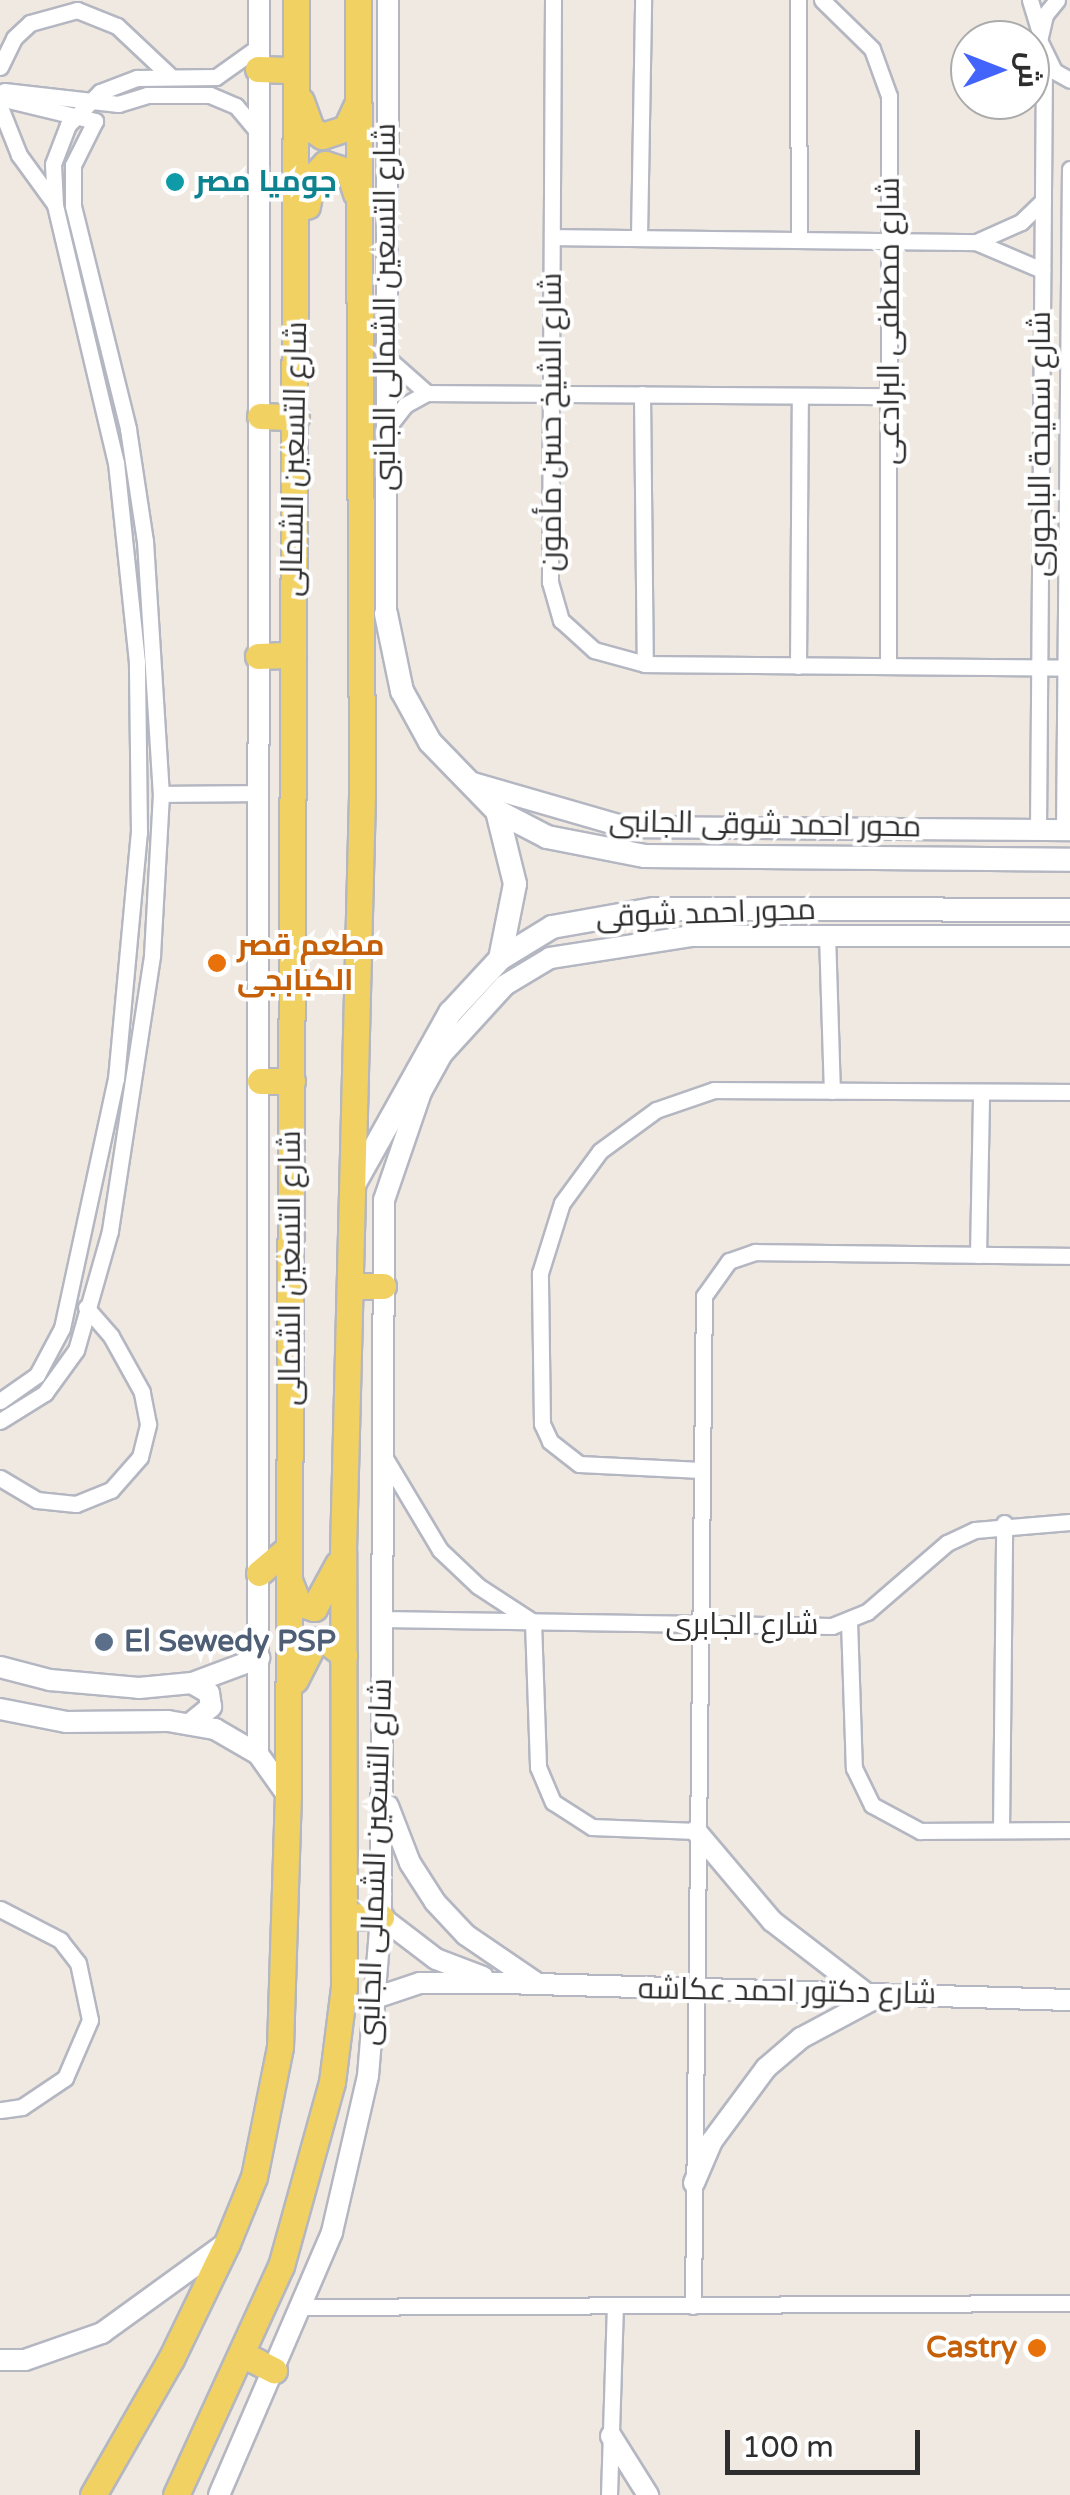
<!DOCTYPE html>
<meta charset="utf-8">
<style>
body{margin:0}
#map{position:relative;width:1070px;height:2495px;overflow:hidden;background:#efe9e1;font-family:"Varela Round",Cairo,sans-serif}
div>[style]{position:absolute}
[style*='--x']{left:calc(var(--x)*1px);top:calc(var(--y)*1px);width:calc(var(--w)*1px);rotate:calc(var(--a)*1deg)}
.roads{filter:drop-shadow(2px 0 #b4b7c1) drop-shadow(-2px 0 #b4b7c1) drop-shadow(0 2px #b4b7c1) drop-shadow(0 -2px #b4b7c1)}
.minor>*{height:15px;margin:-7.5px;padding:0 7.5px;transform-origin:7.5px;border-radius:7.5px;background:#fff}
.tertiary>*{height:20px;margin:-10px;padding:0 10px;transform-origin:10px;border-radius:10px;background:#fff}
.secondary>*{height:22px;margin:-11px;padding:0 11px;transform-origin:11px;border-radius:11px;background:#fff}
.primary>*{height:25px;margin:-12.5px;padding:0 12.5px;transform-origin:12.5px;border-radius:12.5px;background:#f2d163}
.dots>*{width:28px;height:28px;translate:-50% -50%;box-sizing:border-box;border:5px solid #fff;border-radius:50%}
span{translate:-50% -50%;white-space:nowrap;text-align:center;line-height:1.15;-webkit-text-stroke:8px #fff;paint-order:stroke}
.culture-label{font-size:30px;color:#0d838f;font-weight:700}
.left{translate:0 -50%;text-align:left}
.street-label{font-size:30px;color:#2e2e2e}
.food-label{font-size:30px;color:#c56008;font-weight:700}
.right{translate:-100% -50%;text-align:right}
.service-label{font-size:30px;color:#4e5e75;font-weight:700}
.north{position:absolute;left:950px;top:20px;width:100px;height:100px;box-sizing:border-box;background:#fff;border:2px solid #ababab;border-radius:50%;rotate:90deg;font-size:28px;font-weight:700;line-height:40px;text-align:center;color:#2e2e2e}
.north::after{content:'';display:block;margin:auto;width:35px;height:45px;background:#4264fb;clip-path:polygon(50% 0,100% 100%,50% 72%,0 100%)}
.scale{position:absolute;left:725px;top:2430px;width:195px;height:45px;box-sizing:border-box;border:5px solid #2e2e2e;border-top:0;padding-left:12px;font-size:30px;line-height:35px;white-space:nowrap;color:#2e2e2e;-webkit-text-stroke:8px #fff;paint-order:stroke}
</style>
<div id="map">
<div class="roads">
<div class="minor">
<div style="--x:553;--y:0;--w:582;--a:90.3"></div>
<div style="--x:550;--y:582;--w:40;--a:74"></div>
<div style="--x:561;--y:620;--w:45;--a:42.3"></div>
<div style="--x:594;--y:650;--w:53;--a:15.4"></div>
<div style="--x:645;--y:664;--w:425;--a:0.5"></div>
<div style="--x:798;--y:0;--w:237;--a:89.8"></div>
<div style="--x:822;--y:0;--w:70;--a:44.4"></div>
<div style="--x:872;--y:49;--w:50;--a:70.1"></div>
<div style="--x:889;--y:96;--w:570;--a:90.1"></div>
<div style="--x:1030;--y:0;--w:30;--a:73"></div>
<div style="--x:1057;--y:0;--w:19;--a:129"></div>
<div style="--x:1045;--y:15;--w:26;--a:103"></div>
<div style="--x:1039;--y:40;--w:34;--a:64"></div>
<div style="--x:1054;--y:71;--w:18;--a:29"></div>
<div style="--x:0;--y:67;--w:32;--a:-64"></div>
<div style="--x:14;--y:38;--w:22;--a:-43"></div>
<div style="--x:30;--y:23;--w:49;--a:-15.5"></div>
<div style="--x:77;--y:10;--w:43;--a:21.8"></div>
<div style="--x:117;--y:26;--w:73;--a:43.3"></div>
<div style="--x:4;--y:91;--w:115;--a:6.5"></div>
<div style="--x:118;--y:104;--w:30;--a:-17"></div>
<div style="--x:147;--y:95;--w:63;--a:0"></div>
<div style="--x:210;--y:95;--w:28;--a:23"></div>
<div style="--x:236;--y:106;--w:34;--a:50"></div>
<div style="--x:0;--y:98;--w:98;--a:13.6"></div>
<div style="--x:95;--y:121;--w:49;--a:116.6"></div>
<div style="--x:73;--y:165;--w:41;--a:90"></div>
<div style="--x:73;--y:206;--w:230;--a:76.1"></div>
<div style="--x:128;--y:429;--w:113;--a:81.4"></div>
<div style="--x:145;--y:541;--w:254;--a:86.4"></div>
<div style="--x:161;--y:794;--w:162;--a:93.2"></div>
<div style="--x:152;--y:956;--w:278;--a:98.7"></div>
<div style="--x:110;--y:1231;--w:124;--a:105.9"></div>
<div style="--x:76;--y:1350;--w:53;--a:125.8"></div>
<div style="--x:45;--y:1393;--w:53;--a:148.1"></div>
<div style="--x:0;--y:107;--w:52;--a:68.4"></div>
<div style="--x:19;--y:155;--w:59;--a:53.9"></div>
<div style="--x:553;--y:237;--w:423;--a:0.7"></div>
<div style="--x:976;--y:242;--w:72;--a:23"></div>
<div style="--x:639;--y:237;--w:237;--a:-89"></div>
<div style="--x:976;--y:242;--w:49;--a:-24"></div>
<div style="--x:1021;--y:222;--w:30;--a:-44"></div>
<div style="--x:386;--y:357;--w:55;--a:41.3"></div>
<div style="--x:642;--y:394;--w:270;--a:89.4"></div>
<div style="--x:388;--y:427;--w:28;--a:-52"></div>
<div style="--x:405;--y:405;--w:25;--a:-29"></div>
<div style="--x:427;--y:393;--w:463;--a:0.4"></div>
<div style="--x:798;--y:666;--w:270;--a:-89.6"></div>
<div style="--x:161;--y:794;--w:99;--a:-0.6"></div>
<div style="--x:1038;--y:829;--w:771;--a:-89.55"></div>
<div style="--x:1064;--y:830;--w:661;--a:-89.48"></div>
<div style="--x:827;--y:934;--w:157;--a:88.2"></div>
<div style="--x:978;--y:1255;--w:163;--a:-88.9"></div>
<div style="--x:0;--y:1401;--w:45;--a:-35.1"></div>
<div style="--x:37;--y:1375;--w:53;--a:-62"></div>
<div style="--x:62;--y:1328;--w:255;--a:-77.8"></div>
<div style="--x:116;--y:1079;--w:247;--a:-84.7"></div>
<div style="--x:139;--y:833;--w:171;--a:-90.7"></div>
<div style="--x:137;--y:662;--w:200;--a:-96"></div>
<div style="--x:116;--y:463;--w:265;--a:-103.3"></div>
<div style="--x:55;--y:205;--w:41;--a:-92.8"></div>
<div style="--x:53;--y:164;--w:42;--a:-69"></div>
<div style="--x:68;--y:125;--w:46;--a:-45.9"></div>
<div style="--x:100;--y:92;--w:40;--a:-21"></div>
<div style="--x:137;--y:78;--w:79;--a:-0.7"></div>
<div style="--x:216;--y:77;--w:52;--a:-35.5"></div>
<div style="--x:385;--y:1458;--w:107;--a:59.1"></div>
<div style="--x:440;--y:1550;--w:52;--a:43.5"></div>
<div style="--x:478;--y:1586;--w:66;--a:33.2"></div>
<div style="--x:533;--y:1622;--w:145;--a:88"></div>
<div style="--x:538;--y:1767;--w:38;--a:67"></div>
<div style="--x:553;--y:1802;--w:46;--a:32.7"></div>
<div style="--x:592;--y:1827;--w:104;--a:2.2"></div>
<div style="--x:701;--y:1470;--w:122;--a:-177.2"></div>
<div style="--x:579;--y:1464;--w:37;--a:-142"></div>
<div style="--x:550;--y:1441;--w:19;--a:-115"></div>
<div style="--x:542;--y:1424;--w:151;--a:-90.8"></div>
<div style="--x:540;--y:1273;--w:73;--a:-72.6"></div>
<div style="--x:562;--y:1203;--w:64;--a:-53.8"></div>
<div style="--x:600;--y:1151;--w:69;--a:-36.2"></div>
<div style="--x:656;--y:1110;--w:61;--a:-19"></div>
<div style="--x:714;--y:1090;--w:356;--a:0.3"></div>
<div style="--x:0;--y:1478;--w:43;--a:30.7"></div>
<div style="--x:37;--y:1500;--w:39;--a:6"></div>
<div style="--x:76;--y:1504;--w:38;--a:-22"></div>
<div style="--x:111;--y:1490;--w:44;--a:-48.7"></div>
<div style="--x:140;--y:1457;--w:34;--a:-76"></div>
<div style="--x:148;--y:1424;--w:33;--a:-101"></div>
<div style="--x:142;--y:1392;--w:64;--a:-119"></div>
<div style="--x:111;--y:1336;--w:38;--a:-131"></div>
<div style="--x:381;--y:1619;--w:451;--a:0.9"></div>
<div style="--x:832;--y:1626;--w:38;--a:-22"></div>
<div style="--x:867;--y:1612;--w:106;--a:-40.8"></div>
<div style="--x:947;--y:1543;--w:31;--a:-25"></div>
<div style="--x:975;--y:1530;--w:95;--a:-4.8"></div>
<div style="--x:849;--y:1621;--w:147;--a:88.1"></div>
<div style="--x:854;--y:1768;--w:41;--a:64.1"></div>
<div style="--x:872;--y:1805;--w:55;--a:28.4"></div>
<div style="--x:920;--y:1831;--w:150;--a:-0.4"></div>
<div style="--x:1001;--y:1830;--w:307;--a:-89.4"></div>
<div style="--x:0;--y:1909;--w:68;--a:27.3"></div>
<div style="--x:60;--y:1940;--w:29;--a:52"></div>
<div style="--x:78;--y:1963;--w:58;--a:78.1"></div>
<div style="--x:90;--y:2020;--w:63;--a:113.3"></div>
<div style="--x:65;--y:2078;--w:52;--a:146"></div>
<div style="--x:22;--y:2107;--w:22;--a:172"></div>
<div style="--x:693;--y:2306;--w:1010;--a:-89.38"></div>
<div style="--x:704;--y:1296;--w:43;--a:-54.5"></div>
<div style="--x:729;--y:1261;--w:28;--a:-19"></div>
<div style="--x:755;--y:1252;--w:315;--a:0.7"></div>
<div style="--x:304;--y:2307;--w:766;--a:-0.3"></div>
<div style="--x:609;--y:2495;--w:189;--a:-88.2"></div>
</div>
<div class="tertiary">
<div style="--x:386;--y:614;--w:614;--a:-89.81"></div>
<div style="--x:469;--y:782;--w:162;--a:16.1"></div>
<div style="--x:625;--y:827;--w:445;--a:0.4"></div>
<div style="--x:0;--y:1667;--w:52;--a:14.6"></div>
<div style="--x:50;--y:1680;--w:89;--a:5.1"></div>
<div style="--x:139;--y:1688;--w:53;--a:-5.4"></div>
<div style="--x:192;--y:1683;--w:72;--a:-20.5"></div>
<div style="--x:0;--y:1709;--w:67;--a:11.1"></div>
<div style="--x:66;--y:1722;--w:102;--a:-0.6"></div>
<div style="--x:168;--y:1721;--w:48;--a:9.7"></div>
<div style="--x:215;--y:1729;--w:50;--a:30.2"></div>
<div style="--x:258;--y:1754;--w:52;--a:54.5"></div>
<div style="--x:191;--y:1723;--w:26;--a:-39"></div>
<div style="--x:211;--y:1707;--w:14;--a:-98"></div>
<div style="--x:209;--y:1693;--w:20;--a:-150"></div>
<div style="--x:258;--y:1754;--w:1754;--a:-89.97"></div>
<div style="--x:388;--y:1806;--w:61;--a:68.9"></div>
<div style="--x:410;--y:1863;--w:46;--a:57.3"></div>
<div style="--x:435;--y:1902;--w:45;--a:46.8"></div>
<div style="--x:466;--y:1935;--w:83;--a:34.3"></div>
<div style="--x:696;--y:1831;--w:118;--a:49.8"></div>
<div style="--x:772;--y:1921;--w:121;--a:37.6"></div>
<div style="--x:381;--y:1917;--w:69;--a:37.4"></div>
<div style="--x:436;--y:1959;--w:50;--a:21"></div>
<div style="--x:378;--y:1997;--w:44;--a:-18.4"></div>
<div style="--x:420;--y:1983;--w:84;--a:0"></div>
<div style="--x:504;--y:1983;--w:566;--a:1.72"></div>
<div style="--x:694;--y:2183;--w:46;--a:-66.8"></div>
<div style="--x:712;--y:2141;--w:91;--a:-53.5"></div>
<div style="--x:766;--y:2068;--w:46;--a:-40.6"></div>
<div style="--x:801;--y:2038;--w:85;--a:-28.1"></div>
<div style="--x:0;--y:2360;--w:25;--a:0"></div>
<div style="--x:25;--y:2360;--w:82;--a:-19.3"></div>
<div style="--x:102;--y:2333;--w:152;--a:-35.9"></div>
<div style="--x:611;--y:2436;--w:70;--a:57.9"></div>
<div style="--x:219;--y:2495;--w:286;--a:-66.7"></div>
<div style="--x:332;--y:2232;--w:160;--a:-77"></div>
<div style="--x:368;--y:2076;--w:160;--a:-85.3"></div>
<div style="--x:381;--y:1917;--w:717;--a:-89.76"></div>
<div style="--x:384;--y:1200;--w:114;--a:-71.1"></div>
<div style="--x:421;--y:1092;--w:43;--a:-61.1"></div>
<div style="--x:442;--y:1054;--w:93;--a:-47.6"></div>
<div style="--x:505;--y:985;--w:52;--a:-31"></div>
<div style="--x:550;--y:958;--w:144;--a:-8.8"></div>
<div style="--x:692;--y:936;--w:378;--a:0"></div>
</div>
<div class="secondary">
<div style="--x:386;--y:614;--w:79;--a:78.3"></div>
<div style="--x:402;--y:691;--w:58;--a:61.2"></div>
<div style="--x:430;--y:742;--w:96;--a:45.8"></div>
<div style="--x:497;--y:811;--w:56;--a:27.5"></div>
<div style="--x:547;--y:837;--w:100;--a:11"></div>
<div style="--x:645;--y:856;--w:425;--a:0.5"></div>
<div style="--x:497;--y:811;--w:75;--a:76.1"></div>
<div style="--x:515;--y:884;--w:76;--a:101.3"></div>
<div style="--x:356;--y:1181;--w:193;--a:-60.8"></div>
<div style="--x:450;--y:1013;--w:74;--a:-47.2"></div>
<div style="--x:500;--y:959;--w:61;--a:-31.6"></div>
<div style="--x:552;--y:927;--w:104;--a:-10"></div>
<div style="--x:654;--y:909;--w:416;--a:0.1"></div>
</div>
<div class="primary">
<div style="--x:258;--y:69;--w:38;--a:2"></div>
<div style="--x:301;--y:101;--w:30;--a:70"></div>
<div style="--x:311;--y:129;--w:13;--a:32"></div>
<div style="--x:322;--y:136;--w:25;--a:-18"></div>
<div style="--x:346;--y:128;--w:23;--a:-65"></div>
<div style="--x:307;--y:206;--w:31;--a:-79"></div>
<div style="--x:313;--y:176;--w:17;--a:-45"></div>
<div style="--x:325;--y:164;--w:25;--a:18"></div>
<div style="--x:349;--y:172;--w:22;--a:72"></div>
<div style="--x:260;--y:416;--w:36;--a:2"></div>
<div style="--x:258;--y:656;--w:35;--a:-2"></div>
<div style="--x:260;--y:1081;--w:32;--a:0"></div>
<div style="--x:353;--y:1286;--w:30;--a:0"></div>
<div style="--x:259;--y:1573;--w:39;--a:-40"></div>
<div style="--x:289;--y:1580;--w:25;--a:69"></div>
<div style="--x:298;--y:1603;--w:17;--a:17"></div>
<div style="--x:314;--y:1608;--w:50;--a:-61.4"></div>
<div style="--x:295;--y:1680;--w:44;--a:-62.9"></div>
<div style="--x:315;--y:1641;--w:11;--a:0"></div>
<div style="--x:326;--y:1641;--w:23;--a:38"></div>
<div style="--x:346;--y:1916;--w:35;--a:2"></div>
<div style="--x:242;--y:2354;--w:36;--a:27"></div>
<div style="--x:93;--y:2495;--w:157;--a:-60.2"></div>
<div style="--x:171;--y:2359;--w:129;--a:-64.2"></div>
<div style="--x:227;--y:2243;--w:71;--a:-67.8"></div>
<div style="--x:254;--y:2177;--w:133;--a:-78.7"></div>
<div style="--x:280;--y:2047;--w:251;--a:-88.2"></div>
<div style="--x:288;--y:1796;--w:1796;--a:-89.74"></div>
<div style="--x:176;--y:2495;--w:252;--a:-65.4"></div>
<div style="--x:281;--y:2266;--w:191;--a:-74.5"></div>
<div style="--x:332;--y:2082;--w:96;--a:-82.8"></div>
<div style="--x:344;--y:1987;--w:436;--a:-90.1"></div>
<div style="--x:343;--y:1551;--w:758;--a:-88.56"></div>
<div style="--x:362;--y:793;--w:793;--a:-90.29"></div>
</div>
</div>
<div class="dots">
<div style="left:175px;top:182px;background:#0f9aa8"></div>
<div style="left:217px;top:963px;background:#e8710a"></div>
<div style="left:104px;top:1642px;background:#5c6f8a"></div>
<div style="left:1037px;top:2348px;background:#e8710a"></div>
</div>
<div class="culture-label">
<span class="left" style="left:195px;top:182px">جوميا مصر</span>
</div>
<div class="street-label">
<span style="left:386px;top:307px;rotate:-90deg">شارع التسعين الشمالى الجانبى</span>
<span style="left:890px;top:321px;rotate:-90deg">شارع مصطفى البرادعى</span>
<span style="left:552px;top:422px;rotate:-90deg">شارع الشيخ حسن مأمون</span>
<span style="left:1041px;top:444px;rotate:-90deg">شارع سميحة الباجورى</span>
<span style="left:295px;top:459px;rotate:-89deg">شارع التسعين الشمالى</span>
<span style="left:765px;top:825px;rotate:1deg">محور احمد شوقى الجانبى</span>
<span style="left:706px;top:914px;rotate:-2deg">محور احمد شوقى</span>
<span style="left:291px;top:1268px;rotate:-90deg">شارع التسعين الشمالى</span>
<span style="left:742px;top:1625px">شارع الجابرى</span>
<span style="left:376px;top:1862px;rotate:-88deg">شارع التسعين الشمالى الجانبى</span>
<span style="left:787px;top:1992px;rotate:1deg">شارع دكتور احمد عكاشه</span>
</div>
<div class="food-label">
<span class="left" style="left:237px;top:963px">مطعم قصر<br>الكبابجى</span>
<span class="right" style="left:1017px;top:2348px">Castry</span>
</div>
<div class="service-label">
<span class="left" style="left:124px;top:1642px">El Sewedy PSP</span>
</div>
<div class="north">ش</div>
<div class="scale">100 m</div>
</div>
